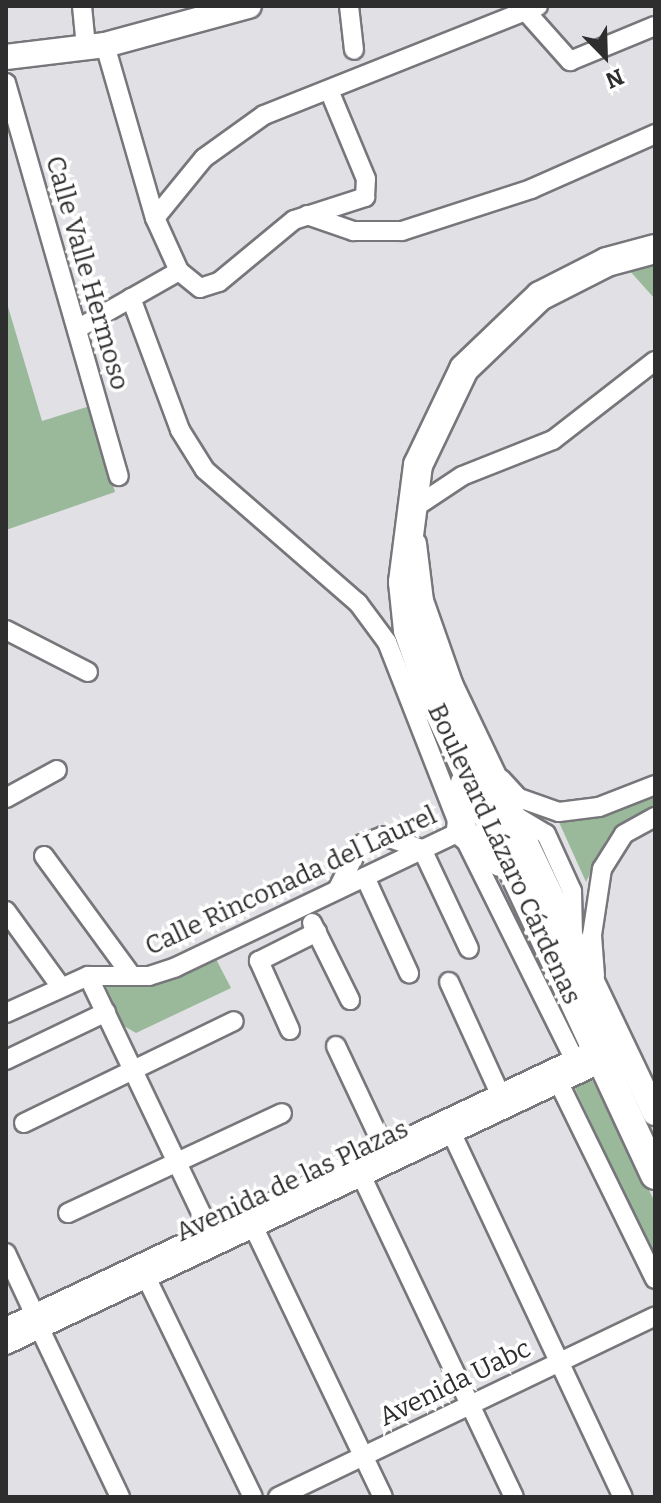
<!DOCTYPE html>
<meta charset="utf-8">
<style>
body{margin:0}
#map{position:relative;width:661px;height:1503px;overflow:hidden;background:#e1e1e5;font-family:Bitter,serif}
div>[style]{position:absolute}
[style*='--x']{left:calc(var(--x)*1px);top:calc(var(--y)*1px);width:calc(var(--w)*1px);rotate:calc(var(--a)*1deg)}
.green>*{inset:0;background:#9ab99b}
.roads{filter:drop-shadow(2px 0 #77777b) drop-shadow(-2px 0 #77777b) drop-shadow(0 2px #77777b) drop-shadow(0 -2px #77777b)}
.minor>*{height:18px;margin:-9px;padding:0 9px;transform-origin:9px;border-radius:9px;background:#fff}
.major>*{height:24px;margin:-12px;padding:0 12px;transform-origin:12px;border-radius:12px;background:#fff}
.highway>*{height:28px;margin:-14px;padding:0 14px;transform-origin:14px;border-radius:14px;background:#fff}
span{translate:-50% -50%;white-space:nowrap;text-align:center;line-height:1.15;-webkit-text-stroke:7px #fff;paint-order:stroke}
.street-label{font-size:26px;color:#2e2e2f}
.frame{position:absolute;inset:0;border:8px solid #2e2e2f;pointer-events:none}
.north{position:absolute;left:565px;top:16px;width:80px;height:80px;-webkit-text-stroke:6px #fff;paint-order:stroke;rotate:157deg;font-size:22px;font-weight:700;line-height:32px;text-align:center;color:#2e2e2f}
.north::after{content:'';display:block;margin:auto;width:28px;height:36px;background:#2e2e2f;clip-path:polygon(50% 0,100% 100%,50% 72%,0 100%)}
</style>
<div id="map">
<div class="green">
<div style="clip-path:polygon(655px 252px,655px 299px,620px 260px)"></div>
<div style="clip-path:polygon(6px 300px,42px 421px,90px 406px,115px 492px,6px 530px)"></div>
<div style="clip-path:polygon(655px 792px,655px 807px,606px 840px,586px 882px,558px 820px,605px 816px)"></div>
<div style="clip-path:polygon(216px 959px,231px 988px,136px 1033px,124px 1026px,105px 984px,151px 985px)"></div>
<div style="clip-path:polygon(589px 1074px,655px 1202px,655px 1259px,572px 1082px)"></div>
</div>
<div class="roads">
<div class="minor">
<div style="--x:82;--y:6;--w:41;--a:84.4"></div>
<div style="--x:349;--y:6;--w:44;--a:83.5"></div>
<div style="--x:521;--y:6;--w:74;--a:48.3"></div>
<div style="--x:570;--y:61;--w:92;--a:-22.4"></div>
<div style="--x:105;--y:45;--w:180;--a:73.9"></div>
<div style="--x:155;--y:218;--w:58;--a:65.6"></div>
<div style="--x:179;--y:271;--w:27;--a:39"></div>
<div style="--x:200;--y:288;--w:20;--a:-18"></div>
<div style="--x:219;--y:282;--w:97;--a:-39.6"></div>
<div style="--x:294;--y:220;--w:75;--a:-17.9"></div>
<div style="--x:365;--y:197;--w:18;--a:-87"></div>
<div style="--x:366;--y:179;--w:96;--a:-112.6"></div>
<div style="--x:6;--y:83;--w:409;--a:74"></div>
<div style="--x:307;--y:215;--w:49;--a:19.2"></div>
<div style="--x:353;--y:231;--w:49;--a:0"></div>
<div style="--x:402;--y:231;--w:136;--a:-18"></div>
<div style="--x:531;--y:189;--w:136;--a:-23.9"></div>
<div style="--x:155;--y:218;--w:77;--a:-50.8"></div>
<div style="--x:204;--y:158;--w:74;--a:-35.6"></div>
<div style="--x:264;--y:115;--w:295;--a:-21.7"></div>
<div style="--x:131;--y:298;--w:141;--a:69.6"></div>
<div style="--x:180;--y:430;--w:47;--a:58"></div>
<div style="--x:205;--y:470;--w:203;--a:41"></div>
<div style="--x:358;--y:603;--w:49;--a:53.4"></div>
<div style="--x:387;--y:642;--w:203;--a:68.6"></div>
<div style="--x:461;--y:831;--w:270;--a:63.6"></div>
<div style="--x:77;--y:329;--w:117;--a:-29.6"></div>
<div style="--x:411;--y:510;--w:61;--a:-33.7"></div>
<div style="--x:462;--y:476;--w:98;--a:-21.6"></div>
<div style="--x:553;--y:440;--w:129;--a:-37.8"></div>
<div style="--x:6;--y:630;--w:92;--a:27.1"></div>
<div style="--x:501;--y:779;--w:26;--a:47"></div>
<div style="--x:519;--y:798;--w:42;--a:19.3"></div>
<div style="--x:559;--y:812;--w:40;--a:-7.1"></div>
<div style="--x:599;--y:807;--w:60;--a:-21.4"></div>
<div style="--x:6;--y:798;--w:58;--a:-28.8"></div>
<div style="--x:514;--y:815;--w:37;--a:31"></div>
<div style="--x:546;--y:834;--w:63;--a:65.5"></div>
<div style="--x:572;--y:891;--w:44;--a:88.7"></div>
<div style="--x:44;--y:856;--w:147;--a:53.8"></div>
<div style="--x:365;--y:877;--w:106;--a:65.4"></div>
<div style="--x:337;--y:890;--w:51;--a:-62.9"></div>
<div style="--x:360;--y:845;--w:25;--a:-21"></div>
<div style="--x:383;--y:836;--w:41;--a:18.4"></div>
<div style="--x:422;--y:849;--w:110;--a:64.8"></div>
<div style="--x:6;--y:911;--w:94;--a:54.1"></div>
<div style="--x:312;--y:923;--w:86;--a:63.7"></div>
<div style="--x:88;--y:976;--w:281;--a:64.5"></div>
<div style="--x:595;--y:976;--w:41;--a:-94.2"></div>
<div style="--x:592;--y:935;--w:67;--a:-81.4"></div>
<div style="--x:602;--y:869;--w:41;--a:-57.8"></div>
<div style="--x:624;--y:834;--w:35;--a:-29"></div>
<div style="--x:449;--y:982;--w:123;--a:65.5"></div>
<div style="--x:6;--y:1013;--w:90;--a:-24.3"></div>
<div style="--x:88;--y:976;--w:61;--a:0"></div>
<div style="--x:149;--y:976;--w:28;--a:-18"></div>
<div style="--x:176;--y:967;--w:316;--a:-25.5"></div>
<div style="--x:290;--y:1030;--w:76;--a:-114.2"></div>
<div style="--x:259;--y:961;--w:65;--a:-26.6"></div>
<div style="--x:336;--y:1046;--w:113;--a:64.8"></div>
<div style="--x:6;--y:1060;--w:111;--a:-25.6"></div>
<div style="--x:555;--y:1075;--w:227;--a:63.9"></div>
<div style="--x:24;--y:1123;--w:233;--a:-25.9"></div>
<div style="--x:452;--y:1134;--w:401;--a:64.8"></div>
<div style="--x:362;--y:1177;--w:354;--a:64.6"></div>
<div style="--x:68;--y:1213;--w:236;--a:-25"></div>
<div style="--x:254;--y:1228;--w:298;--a:64.4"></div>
<div style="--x:6;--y:1253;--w:66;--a:65"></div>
<div style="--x:147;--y:1279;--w:242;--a:64.1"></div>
<div style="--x:6;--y:1327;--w:637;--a:-25.28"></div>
<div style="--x:40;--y:1329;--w:186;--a:64.5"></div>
<div style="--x:6;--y:1345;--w:645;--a:-25.33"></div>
<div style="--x:278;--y:1497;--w:418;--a:-25.6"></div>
</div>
<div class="major">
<div style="--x:6;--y:57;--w:100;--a:-6.9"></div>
<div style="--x:105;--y:45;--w:149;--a:-15.2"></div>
<div style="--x:414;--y:544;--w:57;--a:83"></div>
<div style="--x:421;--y:601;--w:90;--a:70.6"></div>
<div style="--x:451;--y:686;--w:473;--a:64.5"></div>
</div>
<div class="highway">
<div style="--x:655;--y:249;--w:50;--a:164.8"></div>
<div style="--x:607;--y:262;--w:75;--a:153.1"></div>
<div style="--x:540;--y:296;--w:105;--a:136.2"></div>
<div style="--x:464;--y:369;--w:106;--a:115.6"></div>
<div style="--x:418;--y:465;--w:118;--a:97.3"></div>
<div style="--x:403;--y:582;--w:48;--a:84.1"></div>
<div style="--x:408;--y:630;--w:64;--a:70.7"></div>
<div style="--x:429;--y:690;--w:535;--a:65.02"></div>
<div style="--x:465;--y:783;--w:48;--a:94.8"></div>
<div style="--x:461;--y:831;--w:50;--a:38.5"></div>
</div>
</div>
<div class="street-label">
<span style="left:87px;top:273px;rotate:74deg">Calle Valle Hermoso</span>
<span style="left:504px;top:854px;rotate:65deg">Boulevard Lázaro Cárdenas</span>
<span style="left:291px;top:881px;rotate:-25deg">Calle Rinconada del Laurel</span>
<span style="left:292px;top:1181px;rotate:-25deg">Avenida de las Plazas</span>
<span style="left:455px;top:1383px;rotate:-26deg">Avenida Uabc</span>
</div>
<div class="frame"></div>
<div class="north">N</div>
</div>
